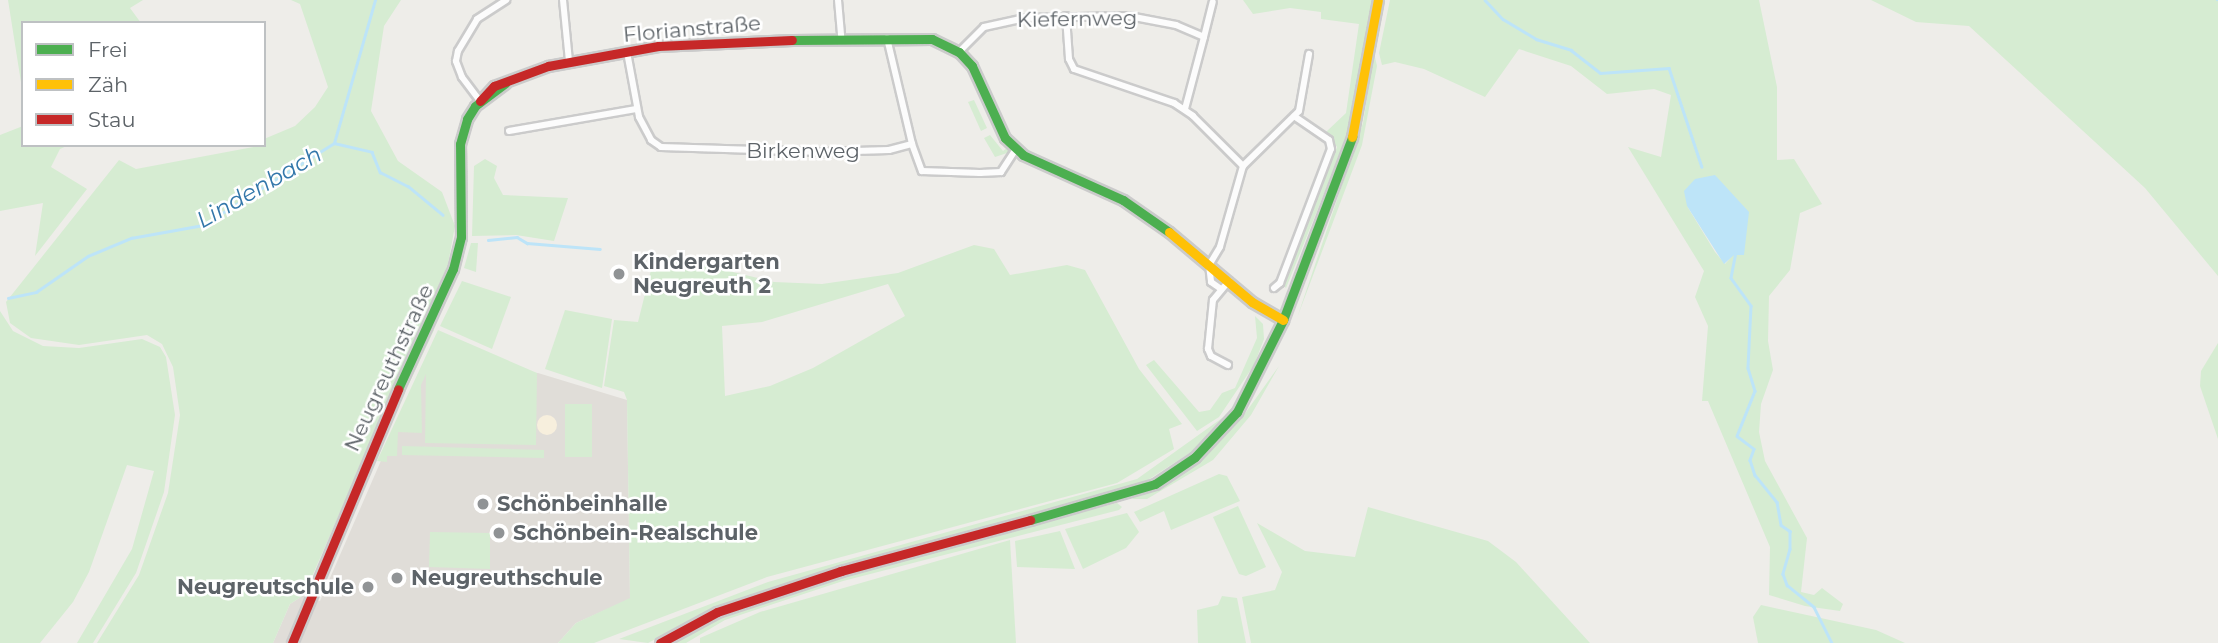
<!DOCTYPE html>
<meta charset="utf-8">
<style>
body{margin:0}
#map{position:relative;width:2218px;height:643px;overflow:hidden;background:#eeede9;font-family:Montserrat,sans-serif}
div>[style]{position:absolute}
[style*='--x']{left:calc(var(--x)*1px);top:calc(var(--y)*1px);width:calc(var(--w)*1px);rotate:calc(var(--a)*1deg)}
.education>*{inset:0;background:#e0ddd8}
.green>*{inset:0;background:#d6ecd2}
.sand>*{inset:0;background:#f7efdd}
.round{border-radius:50%}
.water>*{inset:0;background:#bde4f8}
.stream>*{height:2.5px;margin:-1.25px;padding:0 1.25px;transform-origin:1.25px;border-radius:1.25px;background:#bde4f8}
.roads{filter:drop-shadow(2px 0 #cbcbcb) drop-shadow(-2px 0 #cbcbcb) drop-shadow(0 2px #cbcbcb) drop-shadow(0 -2px #cbcbcb)}
.street>*{height:6px;margin:-3px;padding:0 3px;transform-origin:3px;border-radius:3px;background:#fcfcfc}
.fast>*{height:9px;margin:-4.5px;padding:0 4.5px;transform-origin:4.5px;border-radius:4.5px;background:#4caf50}
.slow>*{height:9px;margin:-4.5px;padding:0 4.5px;transform-origin:4.5px;border-radius:4.5px;background:#ffc107}
.jam>*{height:9px;margin:-4.5px;padding:0 4.5px;transform-origin:4.5px;border-radius:4.5px;background:#c62828}
.dots>*{width:19px;height:19px;translate:-50% -50%;box-sizing:border-box;border:4px solid #fff;border-radius:50%}
span{translate:-50% -50%;white-space:nowrap;text-align:center;line-height:1.15;-webkit-text-stroke:5px #fff;paint-order:stroke}
.street-label{font-size:21px;color:#5d6368}
.poi-label{font-size:21px;color:#5d6368;font-weight:700}
.left{translate:0 -50%;text-align:left}
.right{translate:-100% -50%;text-align:right}
.water-label{font-size:23px;color:#37a;font-style:italic}
.legend{position:absolute;left:21px;top:21px;width:245px;height:126px;box-sizing:border-box;background:#fff;border:2px solid #bec1c3;margin:0;padding:9px 12px;list-style:none;font-size:21px;color:#5d6368}
.legend li{display:flex;align-items:center;gap:14px;height:35px}
.legend b{width:35px;border:2px solid #bec1c3}
</style>
<div id="map">
<div class="education">
<div style="clip-path:polygon(423px 364px,538px 373px,627px 400px,630px 599px,576px 623px,558px 643px,273px 643px,290px 604px,304px 595px,320px 601px)"></div>
</div>
<div class="green">
<div style="clip-path:polygon(8px 0,143px 0,130px 8px,141px 23px,23px 23px,23px 95px)"></div>
<div style="clip-path:polygon(291px 0,401px 0,384px 26px,371px 111px,398px 161px,442px 192px,455px 226px,448px 264px,304px 595px,290px 604px,273px 643px,97px 643px,139px 575px,168px 493px,180px 415px,173px 367px,162px 344px,147px 335px,79px 345px,31px 338px,10px 323px,6px 302px,119px 160px,136px 169px,264px 145px,264px 139px,295px 126px,315px 107px,328px 87px,300px 4px)"></div>
<div style="clip-path:polygon(1243px 0,1374px 0,1350px 129px,1286px 288px,1281px 283px,1337px 147px,1326px 132px,1346px 113px,1359px 24px,1321px 19px,1321px 12px,1290px 8px,1253px 14px)"></div>
<div style="clip-path:polygon(evenodd,1390px 0,1759px 0,1777px 87px,1777px 160px,1794px 159px,1822px 204px,1800px 213px,1790px 270px,1769px 296px,1768px 341px,1773px 370px,1761px 404px,1759px 432px,1765px 461px,1807px 538px,1801px 592px,1814px 595px,1822px 588px,1843px 604px,1840px 611px,1805px 606px,1769px 595px,1770px 547px,1708px 401px,1702px 401px,1708px 326px,1695px 297px,1704px 271px,1628px 147px,1661px 157px,1671px 95px,1654px 89px,1607px 94px,1571px 66px,1519px 49px,1485px 97px,1424px 69px,1395px 62px,1382px 65px,1379px 53px,1390px 0,1687px 206px,1734px 254px,1725px 264px,1715px 252px,1687px 206px)"></div>
<div style="clip-path:polygon(1871px 0,2218px 0,2218px 276px,2145px 188px,1969px 26px,1916px 22px)"></div>
<div style="clip-path:polygon(1374px 53px,1377px 66px,1362px 145px,1297px 318px,1363px 123px)"></div>
<div style="clip-path:polygon(974px 100px,987px 128px,981px 131px,968px 102px)"></div>
<div style="clip-path:polygon(23px 126px,23px 145px,69px 145px,60px 149px,51px 167px,87px 189px,35px 256px,43px 203px,0 211px,0 135px)"></div>
<div style="clip-path:polygon(990px 135px,1003px 151px,1008px 147px,1010px 152px,995px 157px,984px 138px)"></div>
<div style="clip-path:polygon(485px 159px,497px 166px,494px 178px,503px 195px,568px 198px,554px 241px,516px 235px,472px 236px,474px 166px)"></div>
<div style="clip-path:polygon(471px 243px,478px 243px,476px 272px,464px 268px)"></div>
<div style="clip-path:polygon(evenodd,974px 245px,994px 249px,1010px 275px,1067px 265px,1085px 270px,1139px 369px,1182px 424px,1169px 429px,1174px 449px,1117px 483px,767px 577px,594px 643px,558px 643px,576px 623px,630px 598px,627px 400px,624px 392px,604px 386px,614px 320px,638px 322px,653px 262px,662px 255px,774px 282px,822px 284px,898px 273px,974px 245px,888px 284px,905px 316px,813px 368px,770px 386px,725px 396px,722px 326px,762px 322px,888px 284px)"></div>
<div style="clip-path:polygon(462px 281px,511px 297px,492px 349px,440px 326px)"></div>
<div style="clip-path:polygon(565px 310px,612px 319px,602px 388px,545px 369px)"></div>
<div style="clip-path:polygon(0 311px,13px 331px,43px 346px,79px 348px,142px 339px,160px 347px,166px 357px,175px 415px,164px 492px,136px 573px,93px 643px,77px 643px,132px 549px,154px 471px,127px 465px,89px 572px,73px 602px,40px 643px,0 643px)"></div>
<div style="clip-path:polygon(1255px 316px,1263px 324px,1264px 339px,1254px 365px,1219px 417px,1197px 431px,1146px 365px,1154px 360px,1199px 412px,1210px 410px,1222px 393px,1235px 388px,1257px 338px)"></div>
<div style="clip-path:polygon(431px 330px,434px 330px,374px 459px,373px 455px)"></div>
<div style="clip-path:polygon(438px 330px,537px 373px,536px 445px,425px 443px,426px 374px,421px 385px,422px 433px,398px 432px,397px 456px,387px 456px,387px 462px,377px 461px)"></div>
<div style="clip-path:polygon(2218px 343px,2218px 439px,2200px 386px,2201px 371px)"></div>
<div style="clip-path:polygon(1279px 366px,1251px 415px,1213px 460px,1147px 499px,1132px 499px,1206px 454px,1246px 412px)"></div>
<div style="clip-path:polygon(1241px 397px,1214px 430px,1191px 452px,1137px 487px,715px 608px,648px 643px,619px 639px,768px 582px,1137px 479px,1225px 416px)"></div>
<div style="clip-path:polygon(565px 404px,592px 404px,592px 457px,565px 457px)"></div>
<div style="clip-path:polygon(402px 446px,544px 450px,544px 458px,402px 455px)"></div>
<div style="clip-path:polygon(1219px 474px,1227px 476px,1240px 501px,1171px 530px,1164px 511px,1140px 522px,1134px 512px)"></div>
<div style="clip-path:polygon(1117px 503px,1122px 507px,1119px 510px,843px 581px,725px 620px,686px 643px,675px 643px,723px 615px,841px 575px)"></div>
<div style="clip-path:polygon(1238px 506px,1266px 567px,1246px 576px,1239px 574px,1213px 517px)"></div>
<div style="clip-path:polygon(1368px 507px,1488px 541px,1516px 562px,1590px 643px,1251px 643px,1242px 597px,1275px 590px,1282px 572px,1257px 523px,1305px 551px,1355px 557px)"></div>
<div style="clip-path:polygon(1127px 513px,1139px 532px,1126px 548px,1083px 569px,1065px 529px)"></div>
<div style="clip-path:polygon(1060px 531px,1075px 569px,1017px 567px,1015px 541px)"></div>
<div style="clip-path:polygon(430px 532px,490px 533px,490px 569px,429px 567px)"></div>
<div style="clip-path:polygon(1010px 540px,1016px 643px,700px 643px,700px 638px,760px 612px)"></div>
<div style="clip-path:polygon(1222px 596px,1237px 598px,1246px 643px,1198px 643px,1197px 610px,1218px 605px)"></div>
<div style="clip-path:polygon(1761px 605px,1876px 630px,1905px 643px,1758px 643px,1753px 617px)"></div>
</div>
<div class="sand">
<div class="round" style="left:537px;top:415px;width:20px;height:20px"></div>
</div>
<div class="water">
<div style="clip-path:polygon(1715px 175px,1749px 212px,1744px 255px,1734px 255px,1724px 264px,1687px 206px,1684px 191px,1695px 179px)"></div>
</div>
<div class="stream">
<div style="--x:1485;--y:0;--w:26;--a:47"></div>
<div style="--x:1503;--y:19;--w:39;--a:31"></div>
<div style="--x:1536;--y:39;--w:37;--a:17"></div>
<div style="--x:1571;--y:50;--w:37;--a:38"></div>
<div style="--x:1600;--y:73;--w:69;--a:-4.1"></div>
<div style="--x:1669;--y:68;--w:104;--a:71.6"></div>
<div style="--x:2217;--y:0;--w:1;--a:0"></div>
<div style="--x:334;--y:143;--w:39;--a:13"></div>
<div style="--x:372;--y:152;--w:22;--a:68"></div>
<div style="--x:380;--y:172;--w:31;--a:27"></div>
<div style="--x:408;--y:186;--w:45;--a:39.6"></div>
<div style="--x:488;--y:240;--w:29;--a:-6"></div>
<div style="--x:517;--y:237;--w:12;--a:31"></div>
<div style="--x:527;--y:243;--w:73;--a:4.7"></div>
<div style="--x:1736;--y:252;--w:26;--a:101"></div>
<div style="--x:1731;--y:278;--w:34;--a:54"></div>
<div style="--x:1751;--y:306;--w:62;--a:92.8"></div>
<div style="--x:1748;--y:368;--w:24;--a:73"></div>
<div style="--x:1755;--y:391;--w:48;--a:111.8"></div>
<div style="--x:1737;--y:436;--w:21;--a:37"></div>
<div style="--x:1754;--y:449;--w:12;--a:110"></div>
<div style="--x:1750;--y:460;--w:16;--a:72"></div>
<div style="--x:1755;--y:475;--w:35;--a:51"></div>
<div style="--x:1777;--y:502;--w:23;--a:80"></div>
<div style="--x:1781;--y:525;--w:11;--a:34"></div>
<div style="--x:1790;--y:531;--w:18;--a:90"></div>
<div style="--x:1790;--y:549;--w:26;--a:106"></div>
<div style="--x:1783;--y:574;--w:12;--a:70"></div>
<div style="--x:1787;--y:585;--w:35;--a:39"></div>
<div style="--x:1814;--y:607;--w:40;--a:63.4"></div>
<div style="--x:8;--y:298;--w:29;--a:-12"></div>
<div style="--x:36;--y:292;--w:63;--a:-34.7"></div>
<div style="--x:88;--y:256;--w:47;--a:-22.7"></div>
<div style="--x:131;--y:238;--w:73;--a:-10.2"></div>
<div style="--x:203;--y:225;--w:155;--a:-32"></div>
<div style="--x:334;--y:143;--w:149;--a:-74"></div>
</div>
<div class="roads">
<div class="street">
<div style="--x:563;--y:0;--w:61;--a:84.4"></div>
<div style="--x:838;--y:0;--w:38;--a:85"></div>
<div style="--x:1066;--y:16;--w:43;--a:86"></div>
<div style="--x:1069;--y:59;--w:11;--a:63"></div>
<div style="--x:1074;--y:69;--w:106;--a:18.8"></div>
<div style="--x:1174;--y:103;--w:23;--a:34"></div>
<div style="--x:1193;--y:116;--w:71;--a:45"></div>
<div style="--x:1243;--y:166;--w:84;--a:105.9"></div>
<div style="--x:1220;--y:247;--w:21;--a:121"></div>
<div style="--x:1209;--y:265;--w:17;--a:83"></div>
<div style="--x:1211;--y:282;--w:12;--a:35"></div>
<div style="--x:887;--y:38;--w:109;--a:76.7"></div>
<div style="--x:627;--y:52;--w:66;--a:79.5"></div>
<div style="--x:639;--y:117;--w:26;--a:62"></div>
<div style="--x:651;--y:140;--w:12;--a:35"></div>
<div style="--x:661;--y:147;--w:160;--a:1.8"></div>
<div style="--x:821;--y:152;--w:68;--a:-1.7"></div>
<div style="--x:889;--y:150;--w:24;--a:-15"></div>
<div style="--x:912;--y:144;--w:29;--a:70"></div>
<div style="--x:922;--y:171;--w:58;--a:2"></div>
<div style="--x:980;--y:173;--w:21;--a:-3"></div>
<div style="--x:1001;--y:172;--w:27;--a:-57"></div>
<div style="--x:959;--y:52;--w:35;--a:-45"></div>
<div style="--x:984;--y:27;--w:42;--a:-12.4"></div>
<div style="--x:1025;--y:18;--w:104;--a:-1.1"></div>
<div style="--x:1129;--y:16;--w:48;--a:10.8"></div>
<div style="--x:1176;--y:25;--w:30;--a:23"></div>
<div style="--x:1204;--y:37;--w:36;--a:-76"></div>
<div style="--x:480;--y:101;--w:30;--a:-127"></div>
<div style="--x:462;--y:77;--w:17;--a:-111"></div>
<div style="--x:456;--y:61;--w:10;--a:-79"></div>
<div style="--x:458;--y:51;--w:37;--a:-59"></div>
<div style="--x:477;--y:19;--w:35;--a:-33"></div>
<div style="--x:1185;--y:109;--w:74;--a:-75.2"></div>
<div style="--x:509;--y:131;--w:129;--a:-9.8"></div>
<div style="--x:1243;--y:166;--w:78;--a:-44.5"></div>
<div style="--x:1299;--y:111;--w:58;--a:-80"></div>
<div style="--x:1274;--y:288;--w:8;--a:-40"></div>
<div style="--x:1280;--y:283;--w:143;--a:-69.2"></div>
<div style="--x:1331;--y:149;--w:9;--a:-103"></div>
<div style="--x:1329;--y:140;--w:42;--a:-145.6"></div>
<div style="--x:1228;--y:365;--w:19;--a:-152"></div>
<div style="--x:1211;--y:356;--w:8;--a:-113"></div>
<div style="--x:1208;--y:349;--w:49;--a:-84.2"></div>
<div style="--x:1213;--y:300;--w:25;--a:-50"></div>
</div>
<div class="fast">
<div style="--x:792;--y:40;--w:140;--a:-0.4"></div>
<div style="--x:932;--y:39;--w:30;--a:26"></div>
<div style="--x:959;--y:52;--w:19;--a:47"></div>
<div style="--x:972;--y:66;--w:79;--a:65.4"></div>
<div style="--x:1005;--y:138;--w:25;--a:43"></div>
<div style="--x:1023;--y:155;--w:110;--a:24.2"></div>
<div style="--x:1123;--y:200;--w:56;--a:34.8"></div>
<div style="--x:398;--y:389;--w:132;--a:-65.4"></div>
<div style="--x:453;--y:269;--w:33;--a:-76"></div>
<div style="--x:461;--y:237;--w:93;--a:-90.6"></div>
<div style="--x:460;--y:144;--w:26;--a:-74"></div>
<div style="--x:467;--y:119;--w:15;--a:-58"></div>
<div style="--x:475;--y:106;--w:38;--a:-37"></div>
<div style="--x:1030;--y:520;--w:130;--a:-16.1"></div>
<div style="--x:1155;--y:484;--w:48;--a:-34"></div>
<div style="--x:1195;--y:457;--w:62;--a:-47"></div>
<div style="--x:1237;--y:412;--w:103;--a:-63.4"></div>
<div style="--x:1283;--y:320;--w:196;--a:-69.3"></div>
</div>
<div class="slow">
<div style="--x:1352;--y:137;--w:139;--a:-79.3"></div>
<div style="--x:1169;--y:232;--w:109;--a:40.1"></div>
<div style="--x:1252;--y:302;--w:36;--a:30"></div>
</div>
<div class="jam">
<div style="--x:480;--y:101;--w:21;--a:-47"></div>
<div style="--x:494;--y:86;--w:58;--a:-20.3"></div>
<div style="--x:548;--y:66;--w:112;--a:-10.3"></div>
<div style="--x:658;--y:46;--w:134;--a:-2.6"></div>
<div style="--x:292;--y:643;--w:275;--a:-67.3"></div>
<div style="--x:660;--y:643;--w:65;--a:-28.5"></div>
<div style="--x:717;--y:612;--w:131;--a:-18.3"></div>
<div style="--x:841;--y:571;--w:196;--a:-15.1"></div>
</div>
</div>
<div class="dots">
<div style="left:619px;top:274px;background:#909395"></div>
<div style="left:483px;top:504px;background:#909395"></div>
<div style="left:499px;top:533px;background:#909395"></div>
<div style="left:397px;top:578px;background:#909395"></div>
<div style="left:368px;top:587px;background:#909395"></div>
</div>
<div class="street-label">
<span style="left:1077px;top:19px;rotate:-1deg">Kiefernweg</span>
<span style="left:692px;top:29px;rotate:-5deg">Florianstraße</span>
<span style="left:803px;top:151px">Birkenweg</span>
<span style="left:389px;top:368px;rotate:-65deg">Neugreuthstraße</span>
</div>
<div class="poi-label">
<span class="left" style="left:633px;top:274px">Kindergarten<br>Neugreuth 2</span>
<span class="left" style="left:497px;top:504px">Schönbeinhalle</span>
<span class="left" style="left:513px;top:533px">Schönbein-Realschule</span>
<span class="left" style="left:411px;top:578px">Neugreuthschule</span>
<span class="right" style="left:354px;top:587px">Neugreutschule</span>
</div>
<div class="water-label">
<span style="left:259px;top:187px;rotate:-30deg">Lindenbach</span>
</div>
<ul class="legend">
<li><b style="height:9px;background:#4caf50"></b>Frei</li>
<li><b style="height:9px;background:#ffc107"></b>Zäh</li>
<li><b style="height:9px;background:#c62828"></b>Stau</li>
</ul>
</div>
